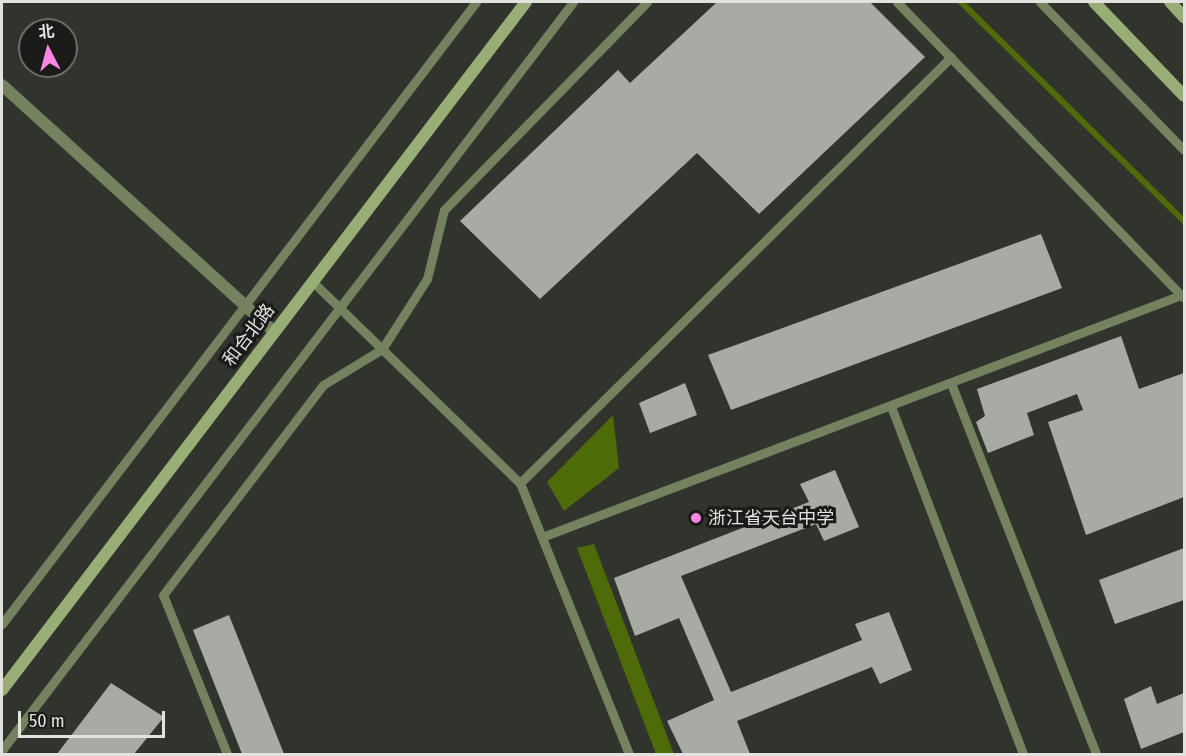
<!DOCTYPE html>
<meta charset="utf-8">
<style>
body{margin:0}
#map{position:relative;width:1186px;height:756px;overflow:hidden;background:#31342d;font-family:"Fira Sans Condensed","Noto Sans SC",sans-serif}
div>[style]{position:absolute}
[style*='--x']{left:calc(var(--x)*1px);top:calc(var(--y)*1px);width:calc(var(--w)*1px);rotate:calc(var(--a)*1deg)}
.water>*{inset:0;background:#4f6a08}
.stream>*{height:6px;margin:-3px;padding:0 3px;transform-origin:3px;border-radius:3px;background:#4f6a08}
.building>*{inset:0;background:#a7aba3}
.service>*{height:9px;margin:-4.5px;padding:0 4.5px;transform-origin:4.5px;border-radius:4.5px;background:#74825f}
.minor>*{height:12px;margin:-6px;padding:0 6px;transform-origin:6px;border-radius:6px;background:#74825f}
.secondary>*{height:12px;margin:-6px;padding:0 6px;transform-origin:6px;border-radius:6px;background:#99ae76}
.dots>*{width:16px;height:16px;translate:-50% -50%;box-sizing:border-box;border:3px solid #1a1b18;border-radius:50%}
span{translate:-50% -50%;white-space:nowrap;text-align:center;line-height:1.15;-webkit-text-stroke:6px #1a1b18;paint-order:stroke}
.street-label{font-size:18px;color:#e2e3df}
.poi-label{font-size:18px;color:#e2e3df}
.left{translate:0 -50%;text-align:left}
.frame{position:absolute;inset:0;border:3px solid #e2e3df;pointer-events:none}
.north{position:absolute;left:18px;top:18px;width:60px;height:60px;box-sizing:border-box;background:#1a1b18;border:2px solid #6a6b68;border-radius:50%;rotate:354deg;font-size:16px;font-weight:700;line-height:24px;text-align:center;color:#e2e3df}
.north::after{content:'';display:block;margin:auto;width:21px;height:27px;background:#fc86e4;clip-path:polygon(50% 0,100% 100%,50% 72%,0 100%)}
.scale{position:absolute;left:18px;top:711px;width:147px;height:27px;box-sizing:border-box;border:3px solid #e2e3df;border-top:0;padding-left:8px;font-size:18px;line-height:21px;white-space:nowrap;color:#e2e3df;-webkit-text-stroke:4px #1a1b18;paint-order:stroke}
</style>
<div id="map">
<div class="water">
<div style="clip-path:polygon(613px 415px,619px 468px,564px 511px,547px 482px)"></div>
<div style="clip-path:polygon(594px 544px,674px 754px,656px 754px,577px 548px)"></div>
</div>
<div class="stream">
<div style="--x:961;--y:2;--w:313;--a:44.5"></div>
</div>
<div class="building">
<div style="clip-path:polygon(717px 2px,870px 2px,925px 57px,759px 214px,697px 153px,540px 299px,460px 221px,618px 70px,630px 83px)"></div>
<div style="clip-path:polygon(1041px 234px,1062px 288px,731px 410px,708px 355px)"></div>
<div style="clip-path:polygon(1121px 336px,1139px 389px,1184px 373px,1184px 497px,1086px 535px,1048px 422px,1083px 410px,1077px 394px,1027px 413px,1034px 435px,988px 453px,976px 422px,985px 416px,977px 389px)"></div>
<div style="clip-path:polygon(685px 383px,697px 415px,650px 433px,639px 403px)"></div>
<div style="clip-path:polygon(835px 470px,859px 527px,824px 541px,816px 524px,681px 576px,731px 692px,862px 640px,855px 624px,889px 612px,912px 670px,880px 684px,872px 667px,737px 721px,750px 754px,683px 754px,667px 721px,714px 700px,679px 618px,635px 636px,614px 578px,809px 502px,800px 484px)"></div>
<div style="clip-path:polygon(1184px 548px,1184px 600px,1115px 624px,1099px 580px)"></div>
<div style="clip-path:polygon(229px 615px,284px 754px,242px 754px,193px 630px)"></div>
<div style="clip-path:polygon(111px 683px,164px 717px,134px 754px,57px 754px)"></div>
<div style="clip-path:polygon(1151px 686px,1157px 704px,1184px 693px,1184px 732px,1141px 749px,1124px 699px)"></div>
</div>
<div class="service">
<div style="--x:897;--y:2;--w:411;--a:45.9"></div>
<div style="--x:1040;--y:2;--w:206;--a:45.8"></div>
<div style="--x:313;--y:282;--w:289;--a:44.2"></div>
<div style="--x:520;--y:483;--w:292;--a:68.1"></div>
<div style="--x:952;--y:386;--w:395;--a:68.6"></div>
<div style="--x:892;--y:409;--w:369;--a:69.2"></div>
<div style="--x:520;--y:483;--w:606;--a:-44.67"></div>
<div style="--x:542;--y:537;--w:683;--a:-20.74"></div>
<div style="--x:2;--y:624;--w:782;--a:-52.69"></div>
<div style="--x:2;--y:750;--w:941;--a:-52.64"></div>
<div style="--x:227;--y:754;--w:171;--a:-111.9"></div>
<div style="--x:163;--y:595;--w:264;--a:-52.7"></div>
<div style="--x:323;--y:385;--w:69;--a:-31.4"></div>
<div style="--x:382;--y:349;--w:83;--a:-57.3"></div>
<div style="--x:427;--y:279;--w:71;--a:-76.2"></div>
<div style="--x:444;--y:210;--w:291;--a:-45.7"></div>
</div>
<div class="minor">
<div style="--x:2;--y:85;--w:367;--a:42.2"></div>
</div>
<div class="secondary">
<div style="--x:1094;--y:2;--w:130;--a:46.2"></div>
<div style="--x:1170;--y:2;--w:21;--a:47"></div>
<div style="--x:2;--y:690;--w:865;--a:-52.71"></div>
</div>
<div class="dots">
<div style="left:696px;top:518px;background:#fc86e4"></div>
</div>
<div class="street-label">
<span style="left:249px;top:335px;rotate:-53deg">和合北路</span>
</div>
<div class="poi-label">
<span class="left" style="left:708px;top:518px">浙江省天台中学</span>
</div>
<div class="frame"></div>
<div class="north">北</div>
<div class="scale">50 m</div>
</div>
